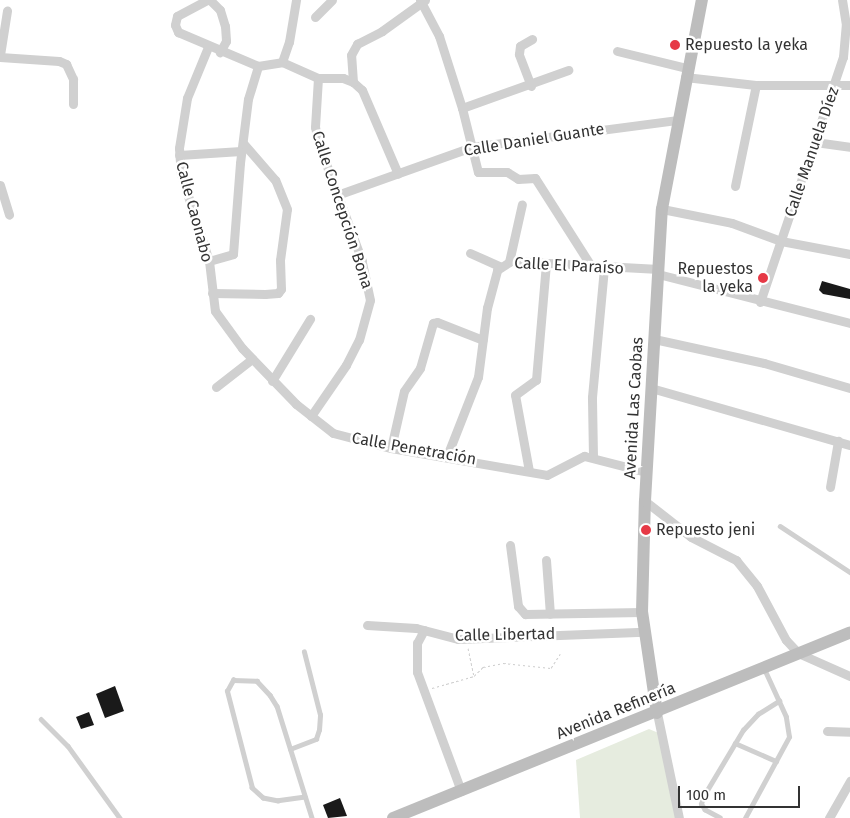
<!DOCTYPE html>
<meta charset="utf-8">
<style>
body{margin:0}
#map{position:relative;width:850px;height:818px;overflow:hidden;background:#fff;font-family:"Fira Sans",sans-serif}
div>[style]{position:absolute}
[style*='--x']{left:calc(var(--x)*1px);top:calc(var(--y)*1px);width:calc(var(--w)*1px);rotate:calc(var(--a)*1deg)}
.green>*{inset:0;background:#e6ecdf}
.building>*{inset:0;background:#1a1a1a}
.path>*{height:1px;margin-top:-0.5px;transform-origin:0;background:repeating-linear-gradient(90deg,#cdcdcd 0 2.5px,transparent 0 5px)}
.lane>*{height:4.5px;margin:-2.25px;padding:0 2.25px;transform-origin:2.25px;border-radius:2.25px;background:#d0d0d0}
.street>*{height:9px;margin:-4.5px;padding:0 4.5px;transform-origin:4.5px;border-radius:4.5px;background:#d0d0d0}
.secondary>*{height:12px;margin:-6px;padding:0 6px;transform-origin:6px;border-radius:6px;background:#bdbdbd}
.dots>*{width:14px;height:14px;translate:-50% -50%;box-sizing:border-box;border:2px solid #fff;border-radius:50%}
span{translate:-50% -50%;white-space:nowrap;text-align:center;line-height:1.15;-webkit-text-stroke:5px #fff;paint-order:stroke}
.poi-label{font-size:16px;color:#333}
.left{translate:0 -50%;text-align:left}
.right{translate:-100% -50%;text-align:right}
.street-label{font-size:16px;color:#333}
.scale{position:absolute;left:678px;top:786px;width:122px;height:22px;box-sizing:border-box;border:2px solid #333;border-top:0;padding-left:6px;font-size:15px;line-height:18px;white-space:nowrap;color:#333;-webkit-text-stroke:4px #fff;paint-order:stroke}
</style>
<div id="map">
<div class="green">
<div style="clip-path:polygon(649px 729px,661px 734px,679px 818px,580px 818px,576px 760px)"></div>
</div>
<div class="building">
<div style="clip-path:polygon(822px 281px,850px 289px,850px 299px,823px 294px,819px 290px)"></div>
<div style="clip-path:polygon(115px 686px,124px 711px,105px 718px,96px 694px)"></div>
<div style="clip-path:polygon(89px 712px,94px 725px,81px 729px,76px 717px)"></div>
<div style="clip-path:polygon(340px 798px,347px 816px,328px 818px,323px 805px)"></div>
</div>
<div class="path">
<div style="--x:468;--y:648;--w:29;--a:78"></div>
<div style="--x:432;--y:688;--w:44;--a:-15.9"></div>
<div style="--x:474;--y:676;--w:13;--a:-45"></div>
<div style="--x:483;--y:667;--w:20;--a:-11"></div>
<div style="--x:503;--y:663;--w:48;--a:5.9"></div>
<div style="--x:551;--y:668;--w:17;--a:-57"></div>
</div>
<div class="lane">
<div style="--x:780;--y:526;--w:84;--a:33.3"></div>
<div style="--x:41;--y:719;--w:38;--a:45"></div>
<div style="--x:68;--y:746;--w:89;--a:54.2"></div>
<div style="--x:735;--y:743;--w:45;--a:23.7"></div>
<div style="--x:290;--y:749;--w:28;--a:-21"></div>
<div style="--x:316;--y:739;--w:9;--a:-72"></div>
<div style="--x:319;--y:730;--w:15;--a:-86"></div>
<div style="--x:320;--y:715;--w:65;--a:-104.3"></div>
<div style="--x:305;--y:797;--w:27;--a:172"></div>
<div style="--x:278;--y:801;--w:15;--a:-169"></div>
<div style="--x:263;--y:798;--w:15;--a:-138"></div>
<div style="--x:252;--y:788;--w:100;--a:-104.5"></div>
<div style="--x:227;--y:691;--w:13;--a:-61"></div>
<div style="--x:233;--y:680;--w:24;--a:2"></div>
<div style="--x:257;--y:681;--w:19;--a:47"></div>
<div style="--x:270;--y:695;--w:13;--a:58"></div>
<div style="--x:277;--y:706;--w:117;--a:72.6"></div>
<div style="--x:720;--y:818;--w:17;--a:-152"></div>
<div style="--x:705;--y:810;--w:7;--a:-124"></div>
<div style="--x:701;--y:804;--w:7;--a:-74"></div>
<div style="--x:703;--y:797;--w:78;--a:-59.2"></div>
<div style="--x:743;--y:730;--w:22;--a:-47"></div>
<div style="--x:758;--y:714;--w:25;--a:-32"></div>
<div style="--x:745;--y:818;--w:92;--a:-61.5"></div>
<div style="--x:789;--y:737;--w:20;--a:-99"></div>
<div style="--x:786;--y:717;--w:53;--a:-114.6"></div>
</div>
<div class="street">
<div style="--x:207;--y:0;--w:34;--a:152"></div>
<div style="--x:177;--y:16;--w:9;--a:103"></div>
<div style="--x:175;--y:25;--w:8;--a:67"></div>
<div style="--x:178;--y:32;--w:87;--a:23"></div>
<div style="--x:258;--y:66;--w:24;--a:-9"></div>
<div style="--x:282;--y:62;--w:39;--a:24"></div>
<div style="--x:318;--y:78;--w:25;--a:0"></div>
<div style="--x:343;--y:78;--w:11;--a:22"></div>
<div style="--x:353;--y:82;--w:12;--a:42"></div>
<div style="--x:362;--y:90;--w:91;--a:66.8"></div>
<div style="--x:210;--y:0;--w:14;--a:45"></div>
<div style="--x:220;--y:10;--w:17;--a:73"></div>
<div style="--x:225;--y:26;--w:15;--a:86"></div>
<div style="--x:226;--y:41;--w:13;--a:119"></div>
<div style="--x:420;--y:0;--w:41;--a:62.2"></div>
<div style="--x:439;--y:36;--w:76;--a:72.3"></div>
<div style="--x:462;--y:108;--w:66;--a:76"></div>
<div style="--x:478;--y:172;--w:29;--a:0"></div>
<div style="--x:507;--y:172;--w:13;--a:32"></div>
<div style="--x:518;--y:179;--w:17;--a:-3"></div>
<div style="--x:535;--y:178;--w:104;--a:57.5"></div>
<div style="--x:315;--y:17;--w:24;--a:-45"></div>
<div style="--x:208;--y:47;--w:55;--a:112.4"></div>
<div style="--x:187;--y:98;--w:51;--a:99.1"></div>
<div style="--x:179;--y:148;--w:26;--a:86"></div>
<div style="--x:181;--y:174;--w:91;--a:72.2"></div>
<div style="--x:209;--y:261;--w:50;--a:83.2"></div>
<div style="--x:215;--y:311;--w:46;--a:53.9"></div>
<div style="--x:242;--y:348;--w:78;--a:46"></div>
<div style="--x:296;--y:404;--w:47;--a:38.1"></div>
<div style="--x:333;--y:433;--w:60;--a:14.5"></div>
<div style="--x:391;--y:448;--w:158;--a:9.8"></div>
<div style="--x:547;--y:475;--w:42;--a:-27.2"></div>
<div style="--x:584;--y:456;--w:65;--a:14.3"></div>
<div style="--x:617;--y:51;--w:72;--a:13.7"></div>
<div style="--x:0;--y:55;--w:45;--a:-81"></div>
<div style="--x:0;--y:57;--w:59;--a:3.9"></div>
<div style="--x:59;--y:61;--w:8;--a:23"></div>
<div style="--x:66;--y:64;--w:17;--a:65"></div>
<div style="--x:73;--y:79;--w:25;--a:90"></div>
<div style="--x:282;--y:62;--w:21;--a:-71"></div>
<div style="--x:289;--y:42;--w:43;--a:-80.5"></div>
<div style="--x:685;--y:77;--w:71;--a:6.4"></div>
<div style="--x:756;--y:85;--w:94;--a:0"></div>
<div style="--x:353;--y:82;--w:27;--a:-94"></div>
<div style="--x:351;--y:55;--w:13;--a:-61"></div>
<div style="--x:357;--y:44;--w:28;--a:-27"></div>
<div style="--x:382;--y:31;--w:53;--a:-35.8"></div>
<div style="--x:531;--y:86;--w:34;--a:-111"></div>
<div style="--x:519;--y:54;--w:8;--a:-83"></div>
<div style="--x:520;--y:46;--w:14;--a:-30"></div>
<div style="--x:462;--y:108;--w:113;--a:-19.7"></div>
<div style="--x:815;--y:142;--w:35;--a:8"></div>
<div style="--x:179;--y:155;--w:62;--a:-3.7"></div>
<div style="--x:0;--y:185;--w:31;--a:73"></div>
<div style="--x:735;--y:186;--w:103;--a:-78.3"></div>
<div style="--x:337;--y:195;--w:143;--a:-19.6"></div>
<div style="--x:472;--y:147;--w:208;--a:-7.5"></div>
<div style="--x:662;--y:209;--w:71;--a:11.3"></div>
<div style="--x:732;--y:223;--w:52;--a:20.2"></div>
<div style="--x:781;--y:241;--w:70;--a:10.7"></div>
<div style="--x:470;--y:253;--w:34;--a:24"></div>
<div style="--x:209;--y:261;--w:25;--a:-16"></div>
<div style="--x:233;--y:254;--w:91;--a:-85.6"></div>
<div style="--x:240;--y:163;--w:64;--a:-82.9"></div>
<div style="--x:248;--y:99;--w:34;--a:-73"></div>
<div style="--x:509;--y:262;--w:59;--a:-77.4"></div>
<div style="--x:658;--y:274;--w:198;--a:14.3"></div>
<div style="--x:212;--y:293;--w:53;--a:1.1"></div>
<div style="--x:265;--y:294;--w:13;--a:-4"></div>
<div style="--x:278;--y:293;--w:5;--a:-53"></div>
<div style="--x:281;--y:289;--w:29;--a:-92"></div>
<div style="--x:280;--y:260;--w:51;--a:-82.2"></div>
<div style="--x:287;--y:209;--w:31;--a:-112"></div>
<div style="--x:275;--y:180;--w:49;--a:-130.9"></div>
<div style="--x:760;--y:302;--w:259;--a:-71.3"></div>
<div style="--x:843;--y:57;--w:32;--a:-85"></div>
<div style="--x:846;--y:25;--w:25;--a:-99"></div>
<div style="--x:654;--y:339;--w:113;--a:12.3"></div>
<div style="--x:764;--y:363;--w:90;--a:16.2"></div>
<div style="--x:272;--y:381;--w:73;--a:-58.5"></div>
<div style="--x:216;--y:387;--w:46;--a:-37.9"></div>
<div style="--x:651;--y:388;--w:207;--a:16"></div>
<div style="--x:311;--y:416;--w:62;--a:-55.5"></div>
<div style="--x:346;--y:365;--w:28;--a:-63"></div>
<div style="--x:359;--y:340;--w:41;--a:-74.6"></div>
<div style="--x:370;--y:300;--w:40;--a:-102"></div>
<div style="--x:362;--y:261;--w:127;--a:-110.3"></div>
<div style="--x:318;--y:142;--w:15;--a:-101"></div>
<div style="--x:315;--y:127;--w:49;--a:-86.5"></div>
<div style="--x:391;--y:448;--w:58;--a:-77.2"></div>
<div style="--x:404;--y:391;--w:28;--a:-55"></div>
<div style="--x:420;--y:368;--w:47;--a:-73.9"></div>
<div style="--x:433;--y:323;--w:4;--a:-14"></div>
<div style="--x:437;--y:322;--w:49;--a:21.4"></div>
<div style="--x:447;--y:456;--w:85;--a:-68.6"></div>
<div style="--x:478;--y:377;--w:70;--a:-82.6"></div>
<div style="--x:487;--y:308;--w:39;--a:-75"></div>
<div style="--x:497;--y:270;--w:17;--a:-33"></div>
<div style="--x:511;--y:261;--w:148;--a:3.1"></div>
<div style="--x:593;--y:457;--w:60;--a:-91"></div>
<div style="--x:592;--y:397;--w:131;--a:-84.7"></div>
<div style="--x:529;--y:471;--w:77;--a:-100.4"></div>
<div style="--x:515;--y:395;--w:26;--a:-36"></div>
<div style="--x:536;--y:380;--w:116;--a:-85.1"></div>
<div style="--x:830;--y:487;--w:47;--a:-80.1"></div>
<div style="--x:645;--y:501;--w:58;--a:38"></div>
<div style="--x:691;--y:537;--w:51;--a:27.1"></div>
<div style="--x:736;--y:560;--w:33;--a:51"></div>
<div style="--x:757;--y:586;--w:61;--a:61.8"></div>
<div style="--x:786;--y:640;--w:18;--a:47"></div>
<div style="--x:798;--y:653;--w:57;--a:23.9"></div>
<div style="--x:510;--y:545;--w:62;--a:82.5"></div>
<div style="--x:518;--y:606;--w:11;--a:49"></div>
<div style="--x:525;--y:614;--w:117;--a:-1"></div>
<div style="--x:546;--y:560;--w:54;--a:85.8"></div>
<div style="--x:367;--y:625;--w:49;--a:3.5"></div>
<div style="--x:416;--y:628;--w:43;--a:14.7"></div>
<div style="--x:458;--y:639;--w:186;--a:-2.2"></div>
<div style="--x:424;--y:630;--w:15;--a:118"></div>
<div style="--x:417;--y:643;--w:29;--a:90"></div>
<div style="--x:417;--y:672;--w:127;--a:69.7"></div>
<div style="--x:657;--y:713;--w:107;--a:78.2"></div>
<div style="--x:827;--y:731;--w:23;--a:2"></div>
<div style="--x:829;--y:818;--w:43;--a:-60.4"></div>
</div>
<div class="secondary">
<div style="--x:657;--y:713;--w:102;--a:-98.4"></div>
<div style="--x:642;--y:612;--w:111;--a:-88.5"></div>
<div style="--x:645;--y:501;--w:292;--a:-86.7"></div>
<div style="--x:662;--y:209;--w:213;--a:-79.2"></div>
<div style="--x:393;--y:818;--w:493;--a:-22.1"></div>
</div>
<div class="dots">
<div style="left:675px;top:45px;background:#e63946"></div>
<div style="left:763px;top:278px;background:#e63946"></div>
<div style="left:646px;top:530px;background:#e63946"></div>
</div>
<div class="poi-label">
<span class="left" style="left:685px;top:45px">Repuesto la yeka</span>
<span class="right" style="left:753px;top:278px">Repuestos<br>la yeka</span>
<span class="left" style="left:656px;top:530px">Repuesto jeni</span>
</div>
<div class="street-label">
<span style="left:534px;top:140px;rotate:-9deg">Calle Daniel Guante</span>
<span style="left:812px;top:152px;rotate:-71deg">Calle Manuela Díez</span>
<span style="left:342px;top:210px;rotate:72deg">Calle Concepción Bona</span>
<span style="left:194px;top:212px;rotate:75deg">Calle Caonabo</span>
<span style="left:569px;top:266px;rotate:3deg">Calle El Paraíso</span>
<span style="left:634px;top:408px;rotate:-87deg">Avenida Las Caobas</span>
<span style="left:414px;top:449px;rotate:10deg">Calle Penetración</span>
<span style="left:505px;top:635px;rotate:-1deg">Calle Libertad</span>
<span style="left:616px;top:711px;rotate:-22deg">Avenida Refinería</span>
</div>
<div class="scale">100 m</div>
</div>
